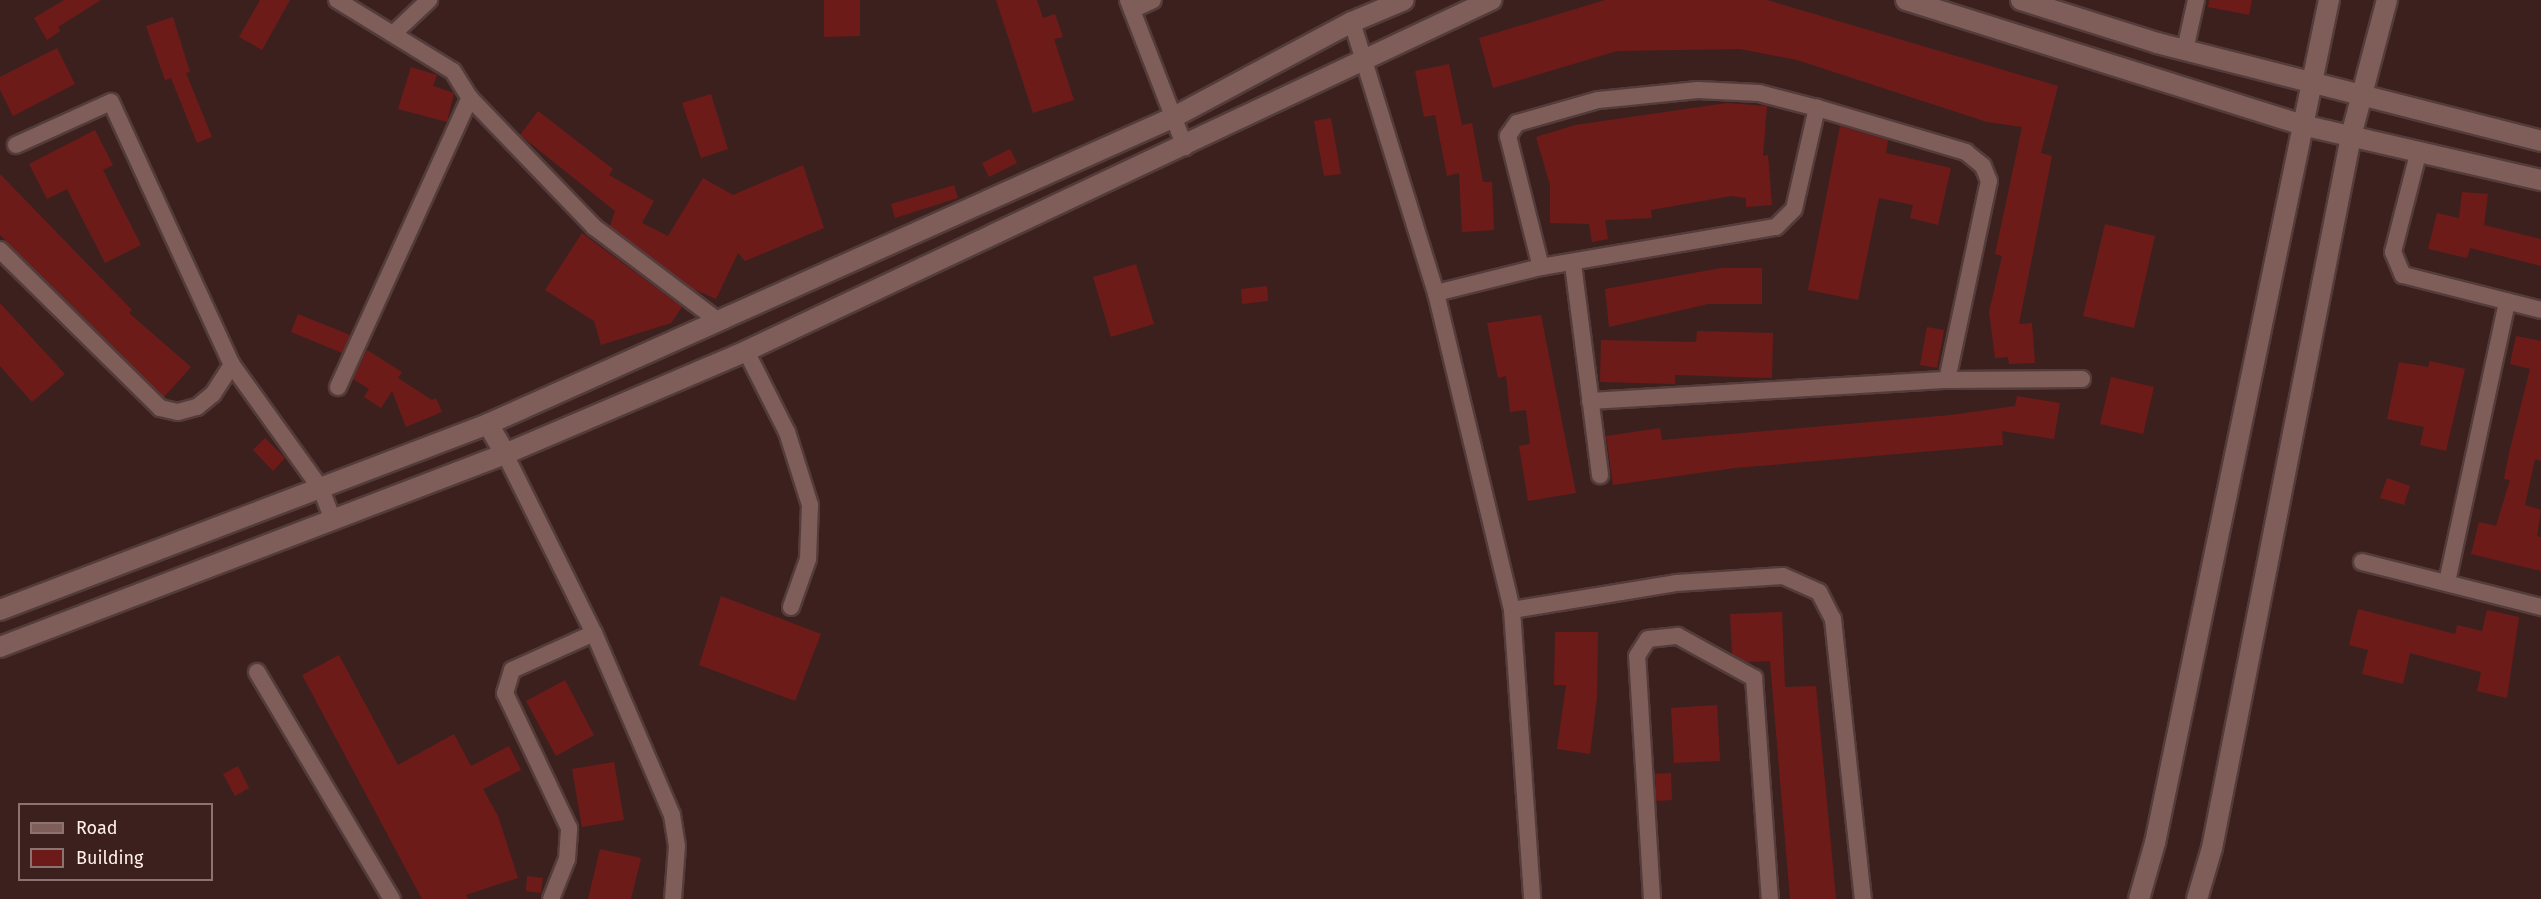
<!DOCTYPE html>
<style>
body{margin:0}
#map{position:relative;width:2541px;height:899px;overflow:hidden;background:#3c201e;font-family:"Fira Sans",sans-serif}
div>[style]{position:absolute}
[style*='--x']{left:calc(var(--x)*1px);top:calc(var(--y)*1px);width:calc(var(--w)*1px);rotate:calc(var(--a)*1deg)}
.building>*{inset:0;background:#6d1b19}
.roads{filter:drop-shadow(2px 0 #533c3a) drop-shadow(-2px 0 #533c3a) drop-shadow(0 2px #533c3a) drop-shadow(0 -2px #533c3a)}
.minor>*{height:16px;margin:-8px;padding:0 8px;transform-origin:8px;border-radius:8px;background:#7f5e5a}
.tertiary>*{height:20px;margin:-10px;padding:0 10px;transform-origin:10px;border-radius:10px;background:#7f5e5a}
span{translate:-50% -50%;white-space:nowrap;text-align:center;line-height:1.15;-webkit-text-stroke:5px #3c201e;paint-order:stroke}
.legend{position:absolute;left:18px;top:803px;width:195px;height:78px;box-sizing:border-box;background:#3c201e;border:2px solid #8a7371;margin:0;padding:8px 10px;list-style:none;font-size:18px;color:#ffefed}
.legend li{display:flex;align-items:center;gap:12px;height:30px}
.legend b{width:30px;border:2px solid #8a7371}
</style>
<div id="map">
<div class="building">
<div style="clip-path:polygon(64px 0,101px 0,58px 27px,60px 31px,47px 40px,34px 18px)"></div>
<div style="clip-path:polygon(260px 0,290px 0,262px 50px,239px 37px)"></div>
<div style="clip-path:polygon(824px 0,860px 0,860px 36px,824px 37px)"></div>
<div style="clip-path:polygon(996px 0,1037px 0,1043px 18px,1055px 14px,1063px 37px,1054px 39px,1074px 100px,1033px 113px)"></div>
<div style="clip-path:polygon(1605px 0,1767px 0,2058px 86px,2041px 153px,2052px 156px,2019px 324px,2032px 323px,2035px 363px,2009px 364px,2008px 357px,1995px 358px,1989px 312px,2002px 256px,1995px 254px,2022px 127px,1987px 122px,1797px 60px,1740px 49px,1617px 51px,1493px 88px,1479px 38px)"></div>
<div style="clip-path:polygon(2209px 0,2252px 0,2249px 15px,2208px 7px)"></div>
<div style="clip-path:polygon(173px 17px,190px 72px,186px 73px,212px 137px,197px 143px,171px 78px,165px 80px,146px 26px)"></div>
<div style="clip-path:polygon(57px 48px,75px 84px,13px 116px,0 90px,0 77px)"></div>
<div style="clip-path:polygon(1449px 64px,1462px 125px,1472px 123px,1483px 182px,1492px 182px,1494px 230px,1462px 232px,1459px 173px,1447px 176px,1435px 115px,1424px 117px,1415px 71px)"></div>
<div style="clip-path:polygon(411px 67px,437px 75px,433px 86px,454px 93px,447px 122px,398px 109px)"></div>
<div style="clip-path:polygon(711px 94px,728px 149px,701px 158px,682px 103px)"></div>
<div style="clip-path:polygon(1727px 103px,1767px 106px,1763px 156px,1768px 155px,1772px 205px,1746px 207px,1746px 198px,1731px 196px,1651px 210px,1652px 218px,1605px 220px,1608px 239px,1592px 242px,1589px 224px,1550px 223px,1550px 185px,1536px 137px,1575px 125px)"></div>
<div style="clip-path:polygon(538px 111px,613px 169px,609px 175px,654px 201px,642px 223px,668px 236px,703px 178px,733px 195px,803px 165px,824px 228px,745px 261px,738px 253px,716px 299px,693px 289px,610px 226px,615px 211px,520px 135px)"></div>
<div style="clip-path:polygon(1331px 118px,1341px 174px,1324px 176px,1314px 121px)"></div>
<div style="clip-path:polygon(1840px 126px,1888px 140px,1886px 153px,1951px 168px,1938px 225px,1910px 218px,1913px 205px,1879px 198px,1858px 300px,1808px 290px)"></div>
<div style="clip-path:polygon(95px 130px,113px 165px,103px 170px,141px 245px,105px 263px,67px 189px,47px 199px,29px 164px)"></div>
<div style="clip-path:polygon(1010px 149px,1017px 163px,989px 177px,982px 163px)"></div>
<div style="clip-path:polygon(0 174px,132px 310px,129px 313px,191px 367px,164px 397px,0 235px)"></div>
<div style="clip-path:polygon(954px 185px,958px 198px,895px 218px,891px 204px)"></div>
<div style="clip-path:polygon(2462px 192px,2488px 194px,2484px 225px,2541px 239px,2541px 266px,2470px 248px,2467px 258px,2428px 249px,2437px 213px,2459px 218px)"></div>
<div style="clip-path:polygon(2105px 224px,2155px 236px,2134px 328px,2083px 316px)"></div>
<div style="clip-path:polygon(582px 233px,682px 307px,671px 323px,601px 345px,594px 321px,545px 290px)"></div>
<div style="clip-path:polygon(1136px 264px,1154px 324px,1111px 337px,1093px 277px)"></div>
<div style="clip-path:polygon(1721px 268px,1762px 268px,1762px 304px,1708px 304px,1609px 327px,1605px 289px)"></div>
<div style="clip-path:polygon(1267px 286px,1268px 301px,1242px 304px,1241px 289px)"></div>
<div style="clip-path:polygon(0 303px,65px 374px,32px 402px,0 366px)"></div>
<div style="clip-path:polygon(298px 314px,350px 335px,342px 353px,291px 332px)"></div>
<div style="clip-path:polygon(1541px 315px,1576px 493px,1528px 501px,1519px 446px,1530px 444px,1526px 410px,1510px 412px,1506px 376px,1498px 378px,1487px 323px)"></div>
<div style="clip-path:polygon(1927px 327px,1944px 330px,1937px 368px,1920px 365px)"></div>
<div style="clip-path:polygon(1697px 331px,1773px 333px,1772px 378px,1675px 375px,1675px 384px,1600px 382px,1601px 340px,1696px 342px)"></div>
<div style="clip-path:polygon(2516px 336px,2541px 341px,2541px 461px,2535px 459px,2525px 505px,2541px 510px,2537px 536px,2541px 537px,2541px 571px,2471px 554px,2479px 522px,2496px 526px,2510px 480px,2504px 479px,2509px 453px,2530px 369px,2510px 364px)"></div>
<div style="clip-path:polygon(367px 350px,402px 372px,398px 378px,432px 400px,436px 398px,442px 412px,406px 427px,392px 391px,381px 408px,364px 397px,369px 389px,353px 379px)"></div>
<div style="clip-path:polygon(2430px 361px,2465px 369px,2446px 451px,2420px 445px,2424px 427px,2387px 419px,2399px 362px,2428px 367px)"></div>
<div style="clip-path:polygon(2111px 377px,2154px 387px,2143px 434px,2100px 424px)"></div>
<div style="clip-path:polygon(2017px 396px,2060px 403px,2054px 439px,2002px 431px,2003px 445px,1735px 468px,1613px 485px,1606px 436px,1660px 428px,1662px 440px,1951px 415px,2015px 406px)"></div>
<div style="clip-path:polygon(265px 438px,285px 458px,273px 471px,253px 450px)"></div>
<div style="clip-path:polygon(2387px 478px,2410px 486px,2404px 505px,2380px 498px)"></div>
<div style="clip-path:polygon(721px 596px,821px 634px,795px 701px,699px 665px)"></div>
<div style="clip-path:polygon(2358px 609px,2455px 634px,2457px 625px,2482px 631px,2487px 610px,2519px 617px,2507px 698px,2477px 691px,2481px 672px,2410px 653px,2403px 684px,2362px 674px,2368px 650px,2349px 645px)"></div>
<div style="clip-path:polygon(1782px 612px,1785px 687px,1816px 686px,1836px 899px,1790px 899px,1770px 661px,1747px 662px,1732px 654px,1730px 614px)"></div>
<div style="clip-path:polygon(1555px 632px,1598px 632px,1597px 697px,1590px 754px,1557px 749px,1566px 685px,1554px 685px)"></div>
<div style="clip-path:polygon(339px 655px,398px 765px,454px 734px,471px 766px,509px 746px,521px 770px,483px 789px,498px 816px,518px 878px,466px 895px,468px 899px,422px 899px,302px 675px)"></div>
<div style="clip-path:polygon(565px 680px,594px 735px,556px 756px,526px 701px)"></div>
<div style="clip-path:polygon(1717px 705px,1720px 761px,1674px 763px,1671px 708px)"></div>
<div style="clip-path:polygon(614px 762px,624px 820px,582px 827px,572px 769px)"></div>
<div style="clip-path:polygon(238px 766px,249px 788px,235px 796px,223px 774px)"></div>
<div style="clip-path:polygon(1671px 773px,1672px 800px,1656px 801px,1655px 774px)"></div>
<div style="clip-path:polygon(600px 849px,641px 858px,631px 899px,588px 899px)"></div>
<div style="clip-path:polygon(527px 876px,543px 878px,541px 893px,526px 891px)"></div>
</div>
<div class="roads">
<div class="minor">
<div style="--x:337;--y:0;--w:136;--a:31.5"></div>
<div style="--x:453;--y:71;--w:32;--a:58"></div>
<div style="--x:470;--y:98;--w:179;--a:46.1"></div>
<div style="--x:594;--y:227;--w:154;--a:37.1"></div>
<div style="--x:1128;--y:0;--w:158;--a:68.8"></div>
<div style="--x:1132;--y:10;--w:23;--a:-25"></div>
<div style="--x:1352;--y:22;--w:284;--a:72.8"></div>
<div style="--x:1436;--y:293;--w:326;--a:76.5"></div>
<div style="--x:1512;--y:610;--w:290;--a:86"></div>
<div style="--x:393;--y:34;--w:50;--a:-43.4"></div>
<div style="--x:2185;--y:50;--w:51;--a:-77.6"></div>
<div style="--x:16;--y:145;--w:104;--a:-24.4"></div>
<div style="--x:111;--y:102;--w:289;--a:65.3"></div>
<div style="--x:232;--y:365;--w:153;--a:54.3"></div>
<div style="--x:321;--y:489;--w:34;--a:69"></div>
<div style="--x:2418;--y:154;--w:101;--a:104.3"></div>
<div style="--x:2393;--y:252;--w:25;--a:67"></div>
<div style="--x:2403;--y:275;--w:142;--a:14.2"></div>
<div style="--x:0;--y:250;--w:225;--a:44.6"></div>
<div style="--x:160;--y:408;--w:18;--a:13"></div>
<div style="--x:178;--y:412;--w:20;--a:-15"></div>
<div style="--x:197;--y:407;--w:21;--a:-39"></div>
<div style="--x:213;--y:394;--w:35;--a:-57"></div>
<div style="--x:1573;--y:264;--w:213;--a:82.7"></div>
<div style="--x:1436;--y:293;--w:108;--a:-13.9"></div>
<div style="--x:1541;--y:267;--w:238;--a:-9.7"></div>
<div style="--x:1776;--y:227;--w:25;--a:-45"></div>
<div style="--x:1794;--y:209;--w:104;--a:-77.2"></div>
<div style="--x:1817;--y:108;--w:60;--a:-165.5"></div>
<div style="--x:1759;--y:93;--w:61;--a:-177.2"></div>
<div style="--x:1698;--y:90;--w:100;--a:174.3"></div>
<div style="--x:1598;--y:100;--w:84;--a:164.1"></div>
<div style="--x:1517;--y:123;--w:16;--a:125"></div>
<div style="--x:1508;--y:136;--w:135;--a:75.9"></div>
<div style="--x:746;--y:351;--w:91;--a:63.2"></div>
<div style="--x:787;--y:432;--w:77;--a:72.5"></div>
<div style="--x:810;--y:505;--w:54;--a:92.1"></div>
<div style="--x:808;--y:559;--w:51;--a:109.5"></div>
<div style="--x:1947;--y:380;--w:135;--a:-0.4"></div>
<div style="--x:338;--y:387;--w:318;--a:-65.5"></div>
<div style="--x:1590;--y:401;--w:358;--a:-3.4"></div>
<div style="--x:1947;--y:380;--w:203;--a:-78.1"></div>
<div style="--x:1989;--y:181;--w:16;--a:-112"></div>
<div style="--x:1983;--y:166;--w:22;--a:-141"></div>
<div style="--x:1966;--y:152;--w:155;--a:-163.5"></div>
<div style="--x:505;--y:454;--w:200;--a:63.6"></div>
<div style="--x:594;--y:633;--w:198;--a:66.8"></div>
<div style="--x:672;--y:815;--w:31;--a:81"></div>
<div style="--x:677;--y:846;--w:53;--a:94.3"></div>
<div style="--x:2362;--y:562;--w:185;--a:14.1"></div>
<div style="--x:2447;--y:582;--w:287;--a:-77.9"></div>
<div style="--x:1512;--y:610;--w:166;--a:-9.3"></div>
<div style="--x:1676;--y:583;--w:107;--a:-3.7"></div>
<div style="--x:1783;--y:576;--w:39;--a:24"></div>
<div style="--x:1819;--y:592;--w:30;--a:63"></div>
<div style="--x:1833;--y:619;--w:282;--a:83.9"></div>
<div style="--x:257;--y:672;--w:264;--a:59.3"></div>
<div style="--x:551;--y:899;--w:43;--a:-68.2"></div>
<div style="--x:567;--y:859;--w:31;--a:-86"></div>
<div style="--x:569;--y:828;--w:149;--a:-115.4"></div>
<div style="--x:505;--y:693;--w:24;--a:-73"></div>
<div style="--x:512;--y:670;--w:90;--a:-24.3"></div>
<div style="--x:1652;--y:899;--w:243;--a:-93.5"></div>
<div style="--x:1637;--y:656;--w:20;--a:-57"></div>
<div style="--x:1648;--y:639;--w:30;--a:-6"></div>
<div style="--x:1678;--y:636;--w:87;--a:28.9"></div>
<div style="--x:1754;--y:678;--w:222;--a:85.9"></div>
</div>
<div class="tertiary">
<div style="--x:1906;--y:0;--w:415;--a:17.5"></div>
<div style="--x:2302;--y:125;--w:245;--a:13"></div>
<div style="--x:2021;--y:0;--w:143;--a:17.5"></div>
<div style="--x:2157;--y:43;--w:396;--a:14.3"></div>
<div style="--x:488;--y:424;--w:34;--a:60"></div>
<div style="--x:0;--y:610;--w:522;--a:-20.86"></div>
<div style="--x:488;--y:424;--w:749;--a:-24.1"></div>
<div style="--x:1172;--y:118;--w:204;--a:-28.1"></div>
<div style="--x:1352;--y:22;--w:56;--a:-22.9"></div>
<div style="--x:0;--y:647;--w:541;--a:-20.92"></div>
<div style="--x:505;--y:454;--w:262;--a:-23.1"></div>
<div style="--x:746;--y:351;--w:824;--a:-25.23"></div>
<div style="--x:2139;--y:899;--w:58;--a:-74.1"></div>
<div style="--x:2155;--y:843;--w:861;--a:-78.34"></div>
<div style="--x:2197;--y:899;--w:53;--a:-73.6"></div>
<div style="--x:2212;--y:848;--w:725;--a:-78.95"></div>
<div style="--x:2351;--y:136;--w:141;--a:-75.2"></div>
</div>
</div>
<ul class="legend">
<li><b style="height:8px;background:#7f5e5a"></b>Road</li>
<li><b style="height:16px;background:#6d1b19"></b>Building</li>
</ul>
</div>
